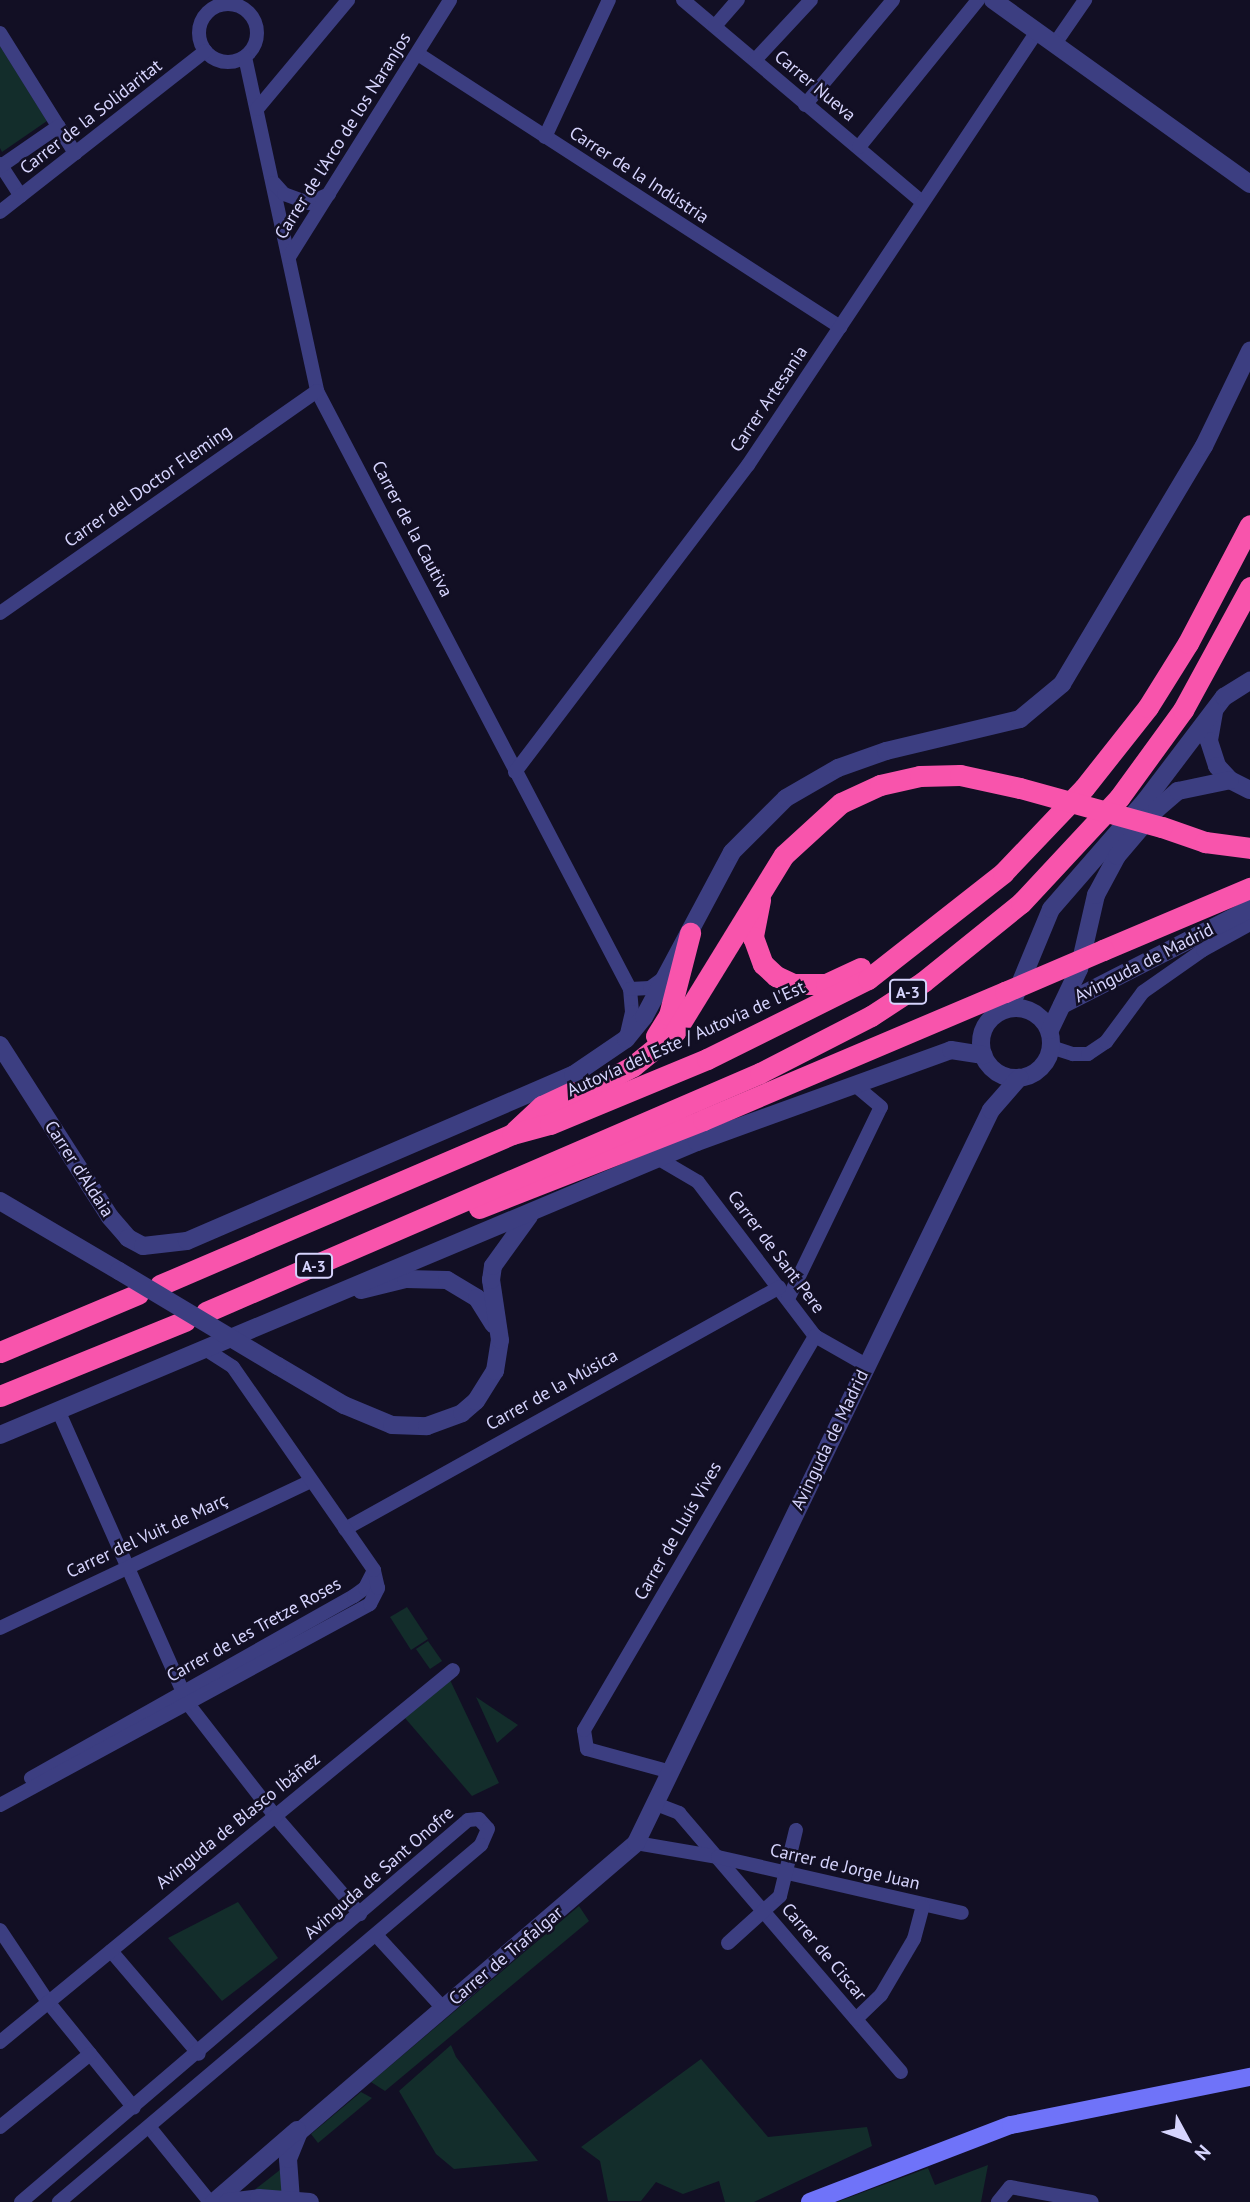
<!DOCTYPE html>
<meta charset="utf-8">
<style>
body{margin:0}
#map{position:relative;width:1250px;height:2202px;overflow:hidden;background:#120f24;font-family:"PT Sans",sans-serif}
div>[style]{position:absolute}
[style*='--x']{left:calc(var(--x)*1px);top:calc(var(--y)*1px);width:calc(var(--w)*1px);rotate:calc(var(--a)*1deg)}
.green>*{inset:0;background:#132d2b}
.minor>*{height:14px;margin:-7px;padding:0 7px;transform-origin:7px;border-radius:7px;background:#3c3e81}
.minor>.ring{margin:-7px;padding:0;box-sizing:content-box;background:none;border:14px solid #3c3e81;border-radius:50%}
.tertiary>*{height:18px;margin:-9px;padding:0 9px;transform-origin:9px;border-radius:9px;background:#3c3e81}
.tertiary>.ring{margin:-9px;padding:0;box-sizing:content-box;background:none;border:18px solid #3c3e81;border-radius:50%}
.secondary>*{height:18px;margin:-9px;padding:0 9px;transform-origin:9px;border-radius:9px;background:#6f73f9}
.motorway>*{height:21px;margin:-10.5px;padding:0 10.5px;transform-origin:10.5px;border-radius:10.5px;background:#f854ac}
.tertiary-bridge>*{height:18px;margin:-9px;padding:0 9px;transform-origin:9px;border-radius:9px;background:#3c3e81}
.motorway-bridge>*{height:21px;margin:-10.5px;padding:0 10.5px;transform-origin:10.5px;border-radius:10.5px;background:#f854ac}
span{translate:-50% -50%;white-space:nowrap;text-align:center;line-height:1.15;-webkit-text-stroke:5px #120f24;paint-order:stroke}
.shield-label span{padding:2px 5px;background:#120f24;border:2px solid;border-radius:5px;-webkit-text-stroke-width:0}
.shield-label{font-size:16px;color:#d6d4fd;font-weight:700}
.street-label{font-size:18px;color:#d6d4fd}
.north{position:absolute;left:1152px;top:2104px;width:70px;height:70px;-webkit-text-stroke:5px #120f24;paint-order:stroke;rotate:131deg;font-size:19px;font-weight:700;line-height:28px;text-align:center;color:#d6d4fd}
.north::after{content:'';display:block;margin:auto;width:24px;height:32px;background:#d6d4fd;clip-path:polygon(50% 0,100% 100%,50% 72%,0 100%)}
</style>
<div id="map">
<div class="green">
<div style="clip-path:polygon(0 46px,47px 121px,2px 152px,0 148px)"></div>
<div style="clip-path:polygon(407px 1607px,428px 1639px,411px 1650px,390px 1617px)"></div>
<div style="clip-path:polygon(428px 1641px,442px 1661px,430px 1669px,416px 1649px)"></div>
<div style="clip-path:polygon(450px 1680px,499px 1783px,472px 1796px,405px 1718px)"></div>
<div style="clip-path:polygon(476px 1697px,518px 1725px,497px 1743px)"></div>
<div style="clip-path:polygon(238px 1902px,278px 1958px,222px 2001px,168px 1938px)"></div>
<div style="clip-path:polygon(579px 1906px,589px 1921px,385px 2091px,371px 2082px)"></div>
<div style="clip-path:polygon(451px 2045px,456px 2057px,538px 2161px,454px 2169px,436px 2154px,399px 2091px)"></div>
<div style="clip-path:polygon(701px 2059px,768px 2137px,867px 2127px,872px 2146px,754px 2202px,725px 2202px,719px 2181px,683px 2194px,656px 2182px,641px 2201px,608px 2201px,600px 2161px,581px 2147px)"></div>
<div style="clip-path:polygon(361px 2092px,372px 2098px,318px 2143px,311px 2134px)"></div>
<div style="clip-path:polygon(988px 2165px,981px 2202px,837px 2202px,928px 2168px,935px 2185px)"></div>
<div style="clip-path:polygon(285px 2166px,284px 2192px,253px 2191px)"></div>
</div>
<div class="minor">
<div style="--x:683;--y:0;--w:313;--a:40.2"></div>
<div class="ring" style="left:199px;top:4px;width:44px;height:44px"></div>
<div style="--x:715;--y:26;--w:35;--a:-49"></div>
<div style="--x:0;--y:33;--w:142;--a:58"></div>
<div style="--x:1054;--y:45;--w:55;--a:-55.4"></div>
<div style="--x:418;--y:54;--w:503;--a:32.9"></div>
<div style="--x:245;--y:57;--w:342;--a:77.8"></div>
<div style="--x:317;--y:391;--w:675;--a:62.37"></div>
<div style="--x:630;--y:989;--w:23;--a:85"></div>
<div style="--x:632;--y:1012;--w:27;--a:103"></div>
<div style="--x:755;--y:60;--w:82;--a:-47"></div>
<div style="--x:805;--y:105;--w:137;--a:-50"></div>
<div style="--x:257;--y:109;--w:142;--a:-50.1"></div>
<div style="--x:545;--y:137;--w:151;--a:-65"></div>
<div style="--x:859;--y:147;--w:189;--a:-51"></div>
<div style="--x:0;--y:164;--w:38;--a:57"></div>
<div style="--x:1;--y:166;--w:70;--a:-34.6"></div>
<div style="--x:274;--y:183;--w:15;--a:48"></div>
<div style="--x:284;--y:194;--w:27;--a:20"></div>
<div style="--x:309;--y:203;--w:22;--a:-24"></div>
<div style="--x:0;--y:212;--w:261;--a:-38.1"></div>
<div style="--x:289;--y:257;--w:303;--a:-57.9"></div>
<div style="--x:0;--y:613;--w:387;--a:-35"></div>
<div style="--x:515;--y:772;--w:385;--a:-52.8"></div>
<div style="--x:748;--y:465;--w:519;--a:-56.31"></div>
<div style="--x:630;--y:989;--w:20;--a:-3"></div>
<div style="--x:650;--y:988;--w:17;--a:-36"></div>
<div style="--x:1051;--y:1047;--w:23;--a:18"></div>
<div style="--x:1073;--y:1054;--w:15;--a:0"></div>
<div style="--x:1088;--y:1054;--w:22;--a:-34"></div>
<div style="--x:1106;--y:1042;--w:62;--a:-53.5"></div>
<div style="--x:1143;--y:992;--w:73;--a:-35"></div>
<div style="--x:1203;--y:950;--w:54;--a:-29"></div>
<div style="--x:659;--y:1159;--w:45;--a:30.5"></div>
<div style="--x:698;--y:1182;--w:193;--a:52.8"></div>
<div style="--x:815;--y:1336;--w:59;--a:29.6"></div>
<div style="--x:788;--y:1299;--w:213;--a:-64.2"></div>
<div style="--x:881;--y:1107;--w:35;--a:-140"></div>
<div style="--x:58;--y:1410;--w:323;--a:66.1"></div>
<div style="--x:189;--y:1705;--w:140;--a:52.2"></div>
<div style="--x:275;--y:1816;--w:130;--a:49.1"></div>
<div style="--x:345;--y:1529;--w:497;--a:-29.1"></div>
<div style="--x:0;--y:1628;--w:344;--a:-25.3"></div>
<div style="--x:671;--y:1772;--w:87;--a:-164.7"></div>
<div style="--x:587;--y:1749;--w:19;--a:-99"></div>
<div style="--x:584;--y:1730;--w:457;--a:-59.6"></div>
<div style="--x:31;--y:1778;--w:371;--a:-29.4"></div>
<div style="--x:354;--y:1596;--w:14;--a:-36"></div>
<div style="--x:365;--y:1588;--w:20;--a:-63"></div>
<div style="--x:656;--y:1804;--w:25;--a:21"></div>
<div style="--x:679;--y:1813;--w:341;--a:49.4"></div>
<div style="--x:0;--y:1805;--w:421;--a:-28.5"></div>
<div style="--x:370;--y:1604;--w:18;--a:-63"></div>
<div style="--x:378;--y:1588;--w:18;--a:-103"></div>
<div style="--x:374;--y:1570;--w:247;--a:-124.8"></div>
<div style="--x:233;--y:1367;--w:33;--a:-147"></div>
<div style="--x:636;--y:1843;--w:83;--a:9.7"></div>
<div style="--x:718;--y:1857;--w:250;--a:12.9"></div>
<div style="--x:0;--y:1930;--w:87;--a:56.3"></div>
<div style="--x:48;--y:2002;--w:136;--a:50.9"></div>
<div style="--x:376;--y:1935;--w:99;--a:47.5"></div>
<div style="--x:728;--y:1943;--w:70;--a:-42.1"></div>
<div style="--x:780;--y:1896;--w:68;--a:-76.4"></div>
<div style="--x:111;--y:1951;--w:135;--a:49.5"></div>
<div style="--x:856;--y:2019;--w:35;--a:-44"></div>
<div style="--x:881;--y:1995;--w:65;--a:-59.5"></div>
<div style="--x:914;--y:1939;--w:34;--a:-75"></div>
<div style="--x:0;--y:2042;--w:586;--a:-39.39"></div>
<div style="--x:0;--y:2127;--w:116;--a:-39"></div>
<div style="--x:150;--y:2128;--w:95;--a:51"></div>
<div style="--x:21;--y:2202;--w:588;--a:-40.52"></div>
<div style="--x:468;--y:1820;--w:11;--a:-5"></div>
<div style="--x:479;--y:1819;--w:13;--a:48"></div>
<div style="--x:488;--y:1829;--w:17;--a:114"></div>
<div style="--x:481;--y:1845;--w:553;--a:139.77"></div>
<div style="--x:998;--y:2202;--w:19;--a:-51"></div>
<div style="--x:1010;--y:2187;--w:83;--a:10.4"></div>
</div>
<div class="tertiary">
<div style="--x:993;--y:0;--w:316;--a:35.6"></div>
<div style="--x:1214;--y:712;--w:29;--a:100"></div>
<div style="--x:1209;--y:741;--w:26;--a:72"></div>
<div style="--x:1217;--y:766;--w:19;--a:47"></div>
<div style="--x:1230;--y:780;--w:22;--a:27"></div>
<div style="--x:1062;--y:1005;--w:211;--a:-27.1"></div>
<div style="--x:1010;--y:1008;--w:107;--a:-67.5"></div>
<div style="--x:1051;--y:909;--w:143;--a:-49"></div>
<div style="--x:1145;--y:801;--w:131;--a:-52.8"></div>
<div style="--x:1224;--y:697;--w:31;--a:-32"></div>
<div class="ring" style="left:981px;top:1008px;width:52px;height:52px"></div>
<div style="--x:1050;--y:1030;--w:68;--a:-64.6"></div>
<div style="--x:1079;--y:969;--w:76;--a:-77.1"></div>
<div style="--x:1096;--y:895;--w:44;--a:-61.7"></div>
<div style="--x:1117;--y:856;--w:62;--a:-49.6"></div>
<div style="--x:1157;--y:809;--w:28;--a:-41"></div>
<div style="--x:1178;--y:791;--w:53;--a:-11.9"></div>
<div style="--x:0;--y:1045;--w:204;--a:57.4"></div>
<div style="--x:110;--y:1217;--w:28;--a:49"></div>
<div style="--x:128;--y:1238;--w:17;--a:28"></div>
<div style="--x:143;--y:1246;--w:44;--a:-6.5"></div>
<div style="--x:187;--y:1241;--w:420;--a:-23.3"></div>
<div style="--x:573;--y:1075;--w:64;--a:-34.2"></div>
<div style="--x:626;--y:1039;--w:28;--a:-51"></div>
<div style="--x:644;--y:1017;--w:187;--a:-61.9"></div>
<div style="--x:732;--y:852;--w:76;--a:-45"></div>
<div style="--x:786;--y:798;--w:60;--a:-30"></div>
<div style="--x:838;--y:768;--w:51;--a:-19.5"></div>
<div style="--x:886;--y:751;--w:138;--a:-13.4"></div>
<div style="--x:1020;--y:719;--w:55;--a:-39.8"></div>
<div style="--x:1062;--y:684;--w:277;--a:-59.2"></div>
<div style="--x:1204;--y:446;--w:106;--a:-64.2"></div>
<div style="--x:0;--y:1201;--w:138;--a:30.5"></div>
<div style="--x:361;--y:1290;--w:46;--a:-13.7"></div>
<div style="--x:406;--y:1279;--w:41;--a:1.4"></div>
<div style="--x:447;--y:1280;--w:35;--a:31"></div>
<div style="--x:477;--y:1298;--w:31;--a:58"></div>
<div style="--x:278;--y:1366;--w:77;--a:30.6"></div>
<div style="--x:344;--y:1405;--w:52;--a:22.6"></div>
<div style="--x:392;--y:1425;--w:35;--a:2"></div>
<div style="--x:427;--y:1426;--w:37;--a:-20"></div>
<div style="--x:462;--y:1413;--w:18;--a:-41"></div>
<div style="--x:476;--y:1401;--w:36;--a:-58"></div>
<div style="--x:495;--y:1371;--w:31;--a:-81"></div>
<div style="--x:500;--y:1340;--w:61;--a:-98.5"></div>
<div style="--x:491;--y:1280;--w:14;--a:-82"></div>
<div style="--x:493;--y:1266;--w:62;--a:-54.2"></div>
<div style="--x:0;--y:1435;--w:756;--a:-22.8"></div>
<div style="--x:697;--y:1142;--w:270;--a:-19.9"></div>
<div style="--x:951;--y:1050;--w:33;--a:9"></div>
<div style="--x:291;--y:2200;--w:41;--a:-94.2"></div>
<div style="--x:288;--y:2159;--w:29;--a:-68"></div>
<div style="--x:299;--y:2132;--w:444;--a:-40.6"></div>
<div style="--x:636;--y:1843;--w:814;--a:-64.16"></div>
<div style="--x:991;--y:1110;--w:43;--a:-48.8"></div>
<div style="--x:214;--y:2202;--w:110;--a:-40.9"></div>
<div style="--x:228;--y:2202;--w:31;--a:-7"></div>
<div style="--x:259;--y:2198;--w:51;--a:4.5"></div>
</div>
<div class="secondary">
<div style="--x:810;--y:2202;--w:215;--a:-21"></div>
<div style="--x:1011;--y:2125;--w:244;--a:-11.4"></div>
</div>
<div class="motorway">
<div style="--x:1162;--y:827;--w:46;--a:19.2"></div>
<div style="--x:1205;--y:842;--w:45;--a:7.6"></div>
<div style="--x:760;--y:900;--w:38;--a:101"></div>
<div style="--x:753;--y:937;--w:29;--a:70"></div>
<div style="--x:763;--y:964;--w:18;--a:43"></div>
<div style="--x:776;--y:976;--w:19;--a:25"></div>
<div style="--x:793;--y:984;--w:33;--a:0"></div>
<div style="--x:826;--y:984;--w:38;--a:-25"></div>
<div style="--x:1103;--y:950;--w:160;--a:-22.9"></div>
<div style="--x:656;--y:1036;--w:25;--a:-58"></div>
<div style="--x:669;--y:1015;--w:85;--a:-75.6"></div>
<div style="--x:560;--y:1105;--w:83;--a:-28.1"></div>
<div style="--x:633;--y:1066;--w:54;--a:-39"></div>
<div style="--x:675;--y:1032;--w:208;--a:-58.4"></div>
<div style="--x:784;--y:855;--w:77;--a:-42.4"></div>
<div style="--x:841;--y:803;--w:43;--a:-24.8"></div>
<div style="--x:880;--y:785;--w:41;--a:-12.7"></div>
<div style="--x:920;--y:776;--w:40;--a:-1.4"></div>
<div style="--x:960;--y:775;--w:61;--a:12.2"></div>
<div style="--x:515;--y:1131;--w:37;--a:-43"></div>
<div style="--x:542;--y:1106;--w:33;--a:-25"></div>
<div style="--x:479;--y:1208;--w:241;--a:-21.4"></div>
<div style="--x:703;--y:1120;--w:328;--a:-23"></div>
<div style="--x:160;--y:1285;--w:383;--a:-23.2"></div>
<div style="--x:512;--y:1134;--w:39;--a:-15"></div>
<div style="--x:550;--y:1124;--w:170;--a:-22.5"></div>
<div style="--x:707;--y:1059;--w:180;--a:-26.4"></div>
<div style="--x:868;--y:979;--w:172;--a:-38.1"></div>
<div style="--x:1003;--y:873;--w:117;--a:-46.4"></div>
<div style="--x:1084;--y:788;--w:103;--a:-51.7"></div>
<div style="--x:1148;--y:707;--w:75;--a:-58"></div>
<div style="--x:1188;--y:643;--w:133;--a:-62.3"></div>
<div style="--x:206;--y:1312;--w:603;--a:-23.34"></div>
<div style="--x:760;--y:1073;--w:125;--a:-27.2"></div>
<div style="--x:871;--y:1016;--w:62;--a:-33.2"></div>
<div style="--x:923;--y:982;--w:126;--a:-38.9"></div>
<div style="--x:1021;--y:903;--w:144;--a:-47"></div>
<div style="--x:1119;--y:798;--w:109;--a:-54"></div>
<div style="--x:1183;--y:710;--w:140;--a:-61.4"></div>
<div style="--x:0;--y:1352;--w:150;--a:-22.8"></div>
<div style="--x:0;--y:1396;--w:200;--a:-22.1"></div>
</div>
<div class="tertiary-bridge">
<div style="--x:119;--y:1271;--w:185;--a:30.9"></div>
</div>
<div class="motorway-bridge">
<div style="--x:1020;--y:788;--w:147;--a:15.4"></div>
<div style="--x:1005;--y:992;--w:107;--a:-23.2"></div>
</div>
<div class="shield-label">
<span style="left:908px;top:992px">A-3</span>
<span style="left:314px;top:1266px">A-3</span>
</div>
<div class="street-label">
<span style="left:815px;top:86px;rotate:40deg">Carrer Nueva</span>
<span style="left:91px;top:117px;rotate:-38deg">Carrer de la Solidaritat</span>
<span style="left:343px;top:136px;rotate:-58deg">Carrer de l'Arco de los Naranjos</span>
<span style="left:639px;top:175px;rotate:33deg">Carrer de la Indústria</span>
<span style="left:769px;top:399px;rotate:-56deg">Carrer Artesania</span>
<span style="left:148px;top:486px;rotate:-35deg">Carrer del Doctor Fleming</span>
<span style="left:412px;top:529px;rotate:62deg">Carrer de la Cautiva</span>
<span style="left:1144px;top:963px;rotate:-27deg">Avinguda de Madrid</span>
<span style="left:686px;top:1039px;rotate:-24deg">Autovía del Este / Autovia de l'Est</span>
<span style="left:79px;top:1169px;rotate:57deg">Carrer d'Aldaia</span>
<span style="left:776px;top:1252px;rotate:53deg">Carrer de Sant Pere</span>
<span style="left:552px;top:1390px;rotate:-29deg">Carrer de la Música</span>
<span style="left:830px;top:1440px;rotate:-64deg">Avinguda de Madrid</span>
<span style="left:678px;top:1531px;rotate:-60deg">Carrer de Lluís Vives</span>
<span style="left:147px;top:1536px;rotate:-25deg">Carrer del Vuit de Març</span>
<span style="left:254px;top:1630px;rotate:-29deg">Carrer de les Tretze Roses</span>
<span style="left:238px;top:1821px;rotate:-39deg">Avinguda de Blasco Ibáñez</span>
<span style="left:845px;top:1867px;rotate:13deg">Carrer de Jorge Juan</span>
<span style="left:379px;top:1873px;rotate:-41deg">Avinguda de Sant Onofre</span>
<span style="left:824px;top:1952px;rotate:50deg">Carrer de Ciscar</span>
<span style="left:506px;top:1956px;rotate:-40deg">Carrer de Trafalgar</span>
</div>
<div class="north">N</div>
</div>
